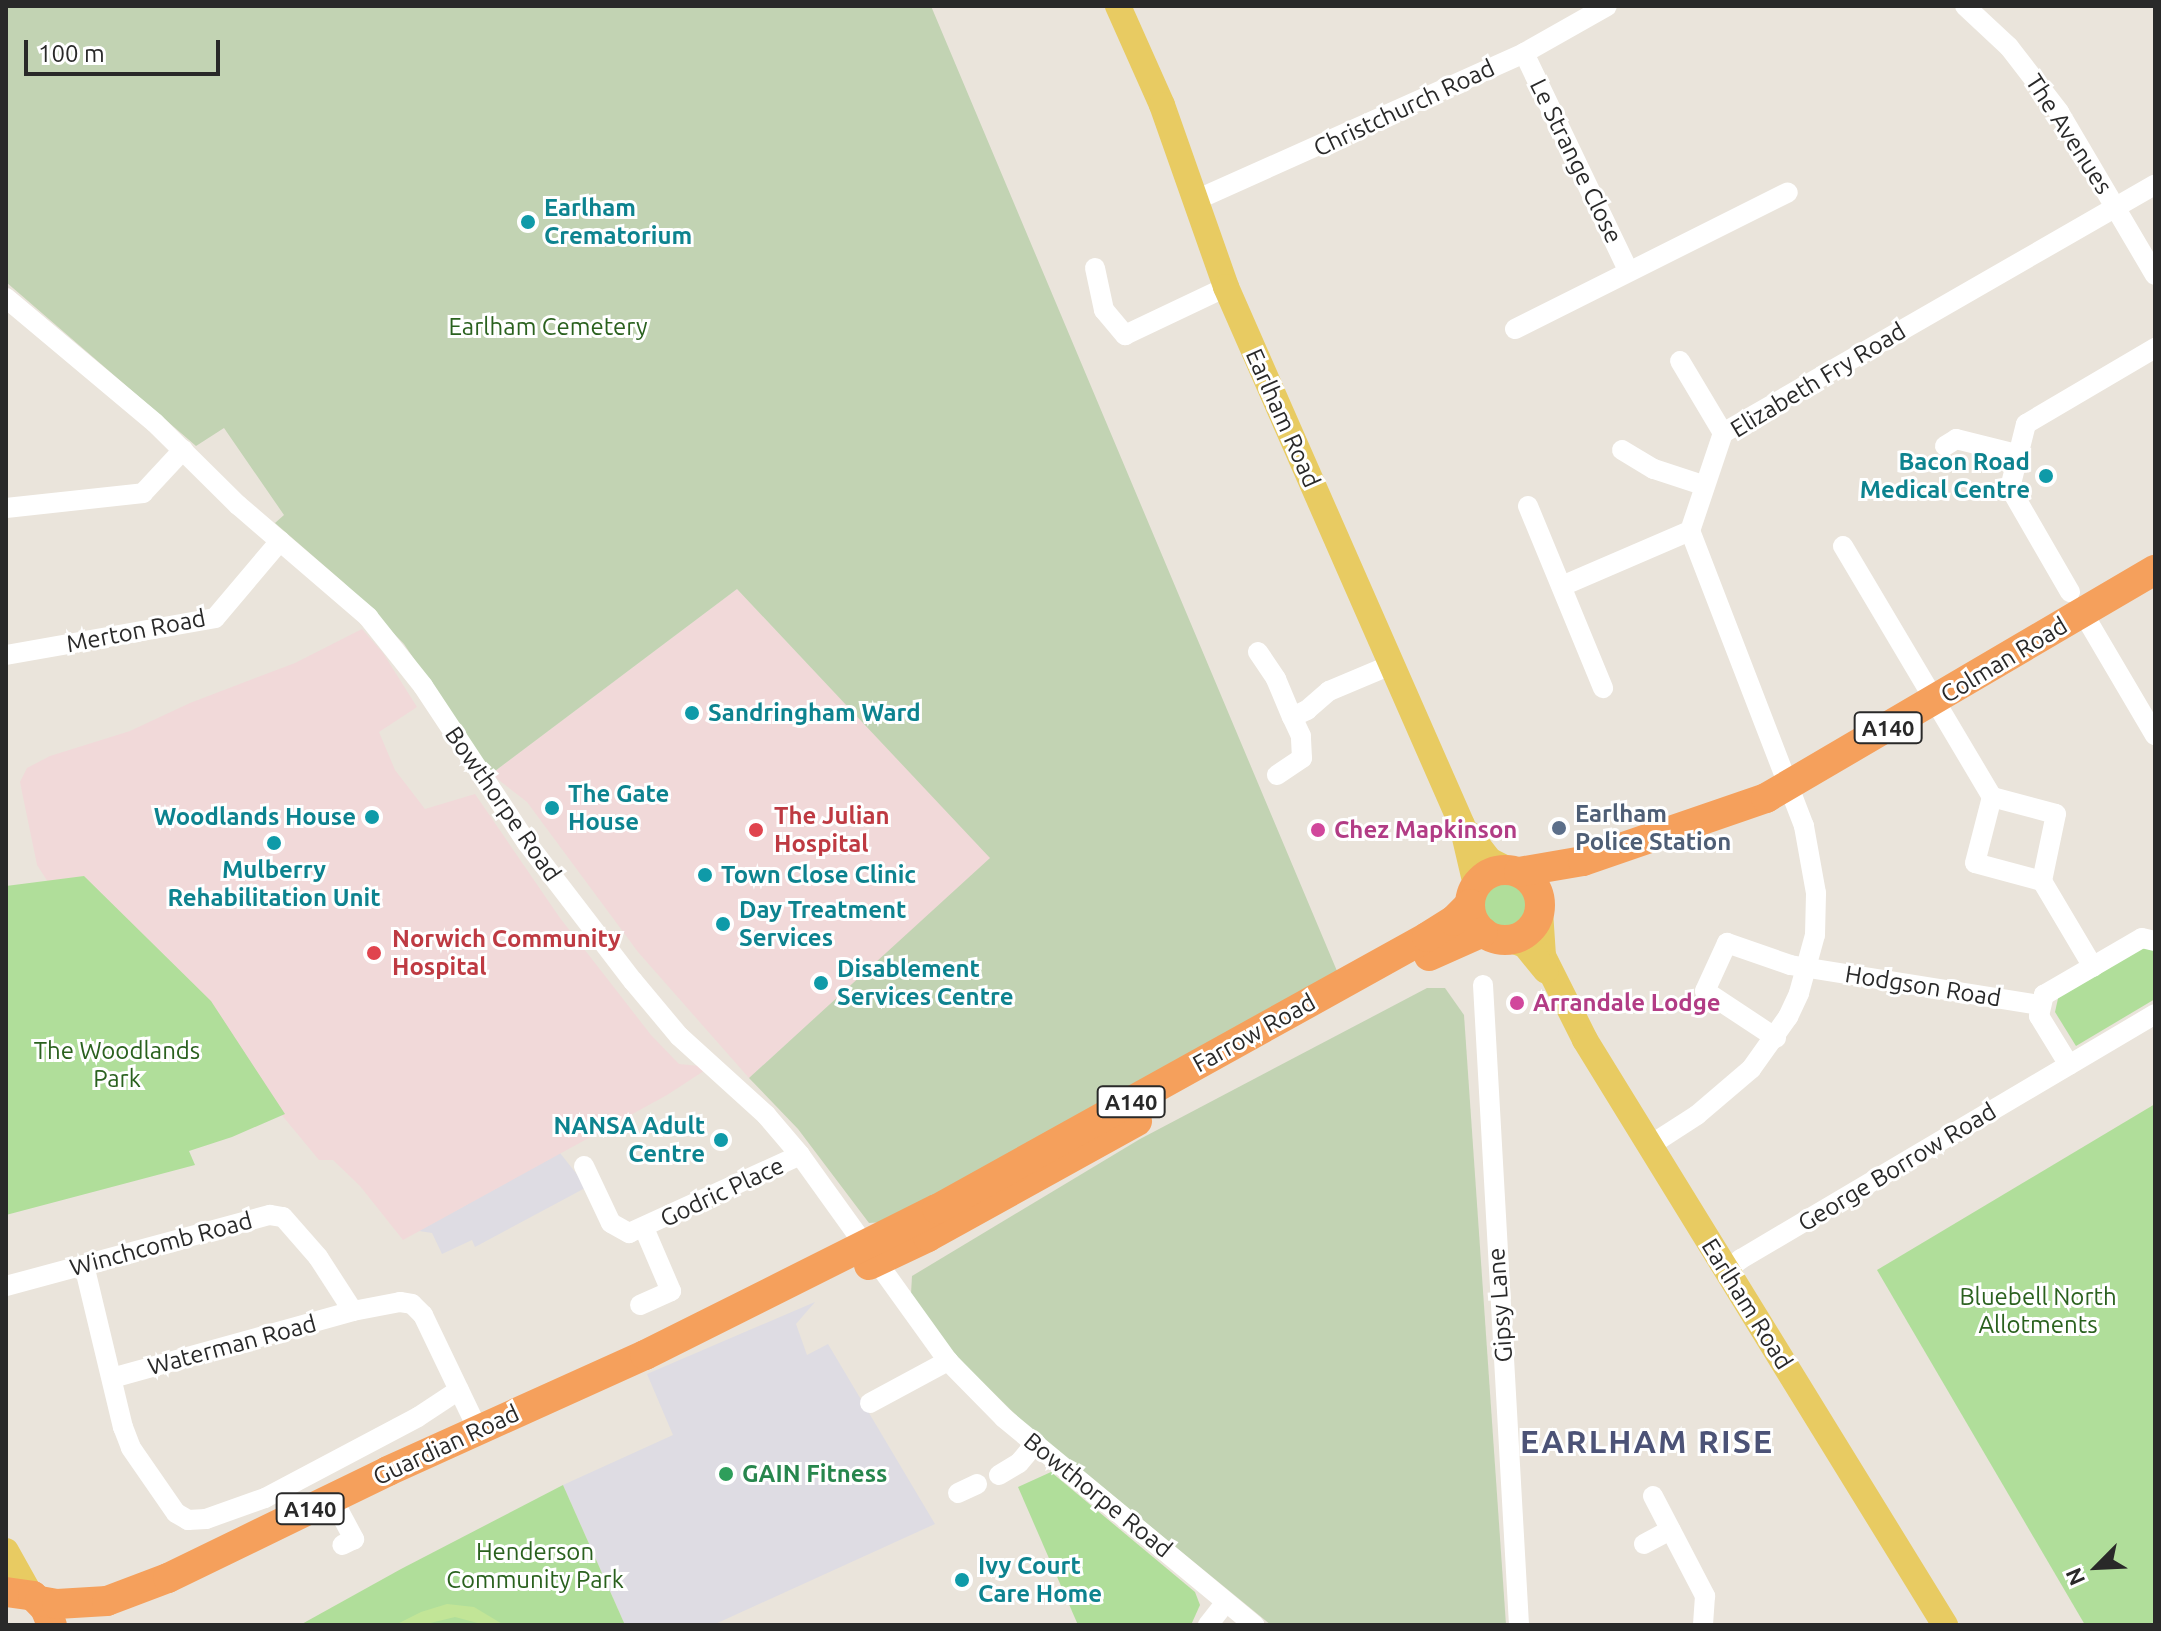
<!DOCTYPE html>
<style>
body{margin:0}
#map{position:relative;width:2161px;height:1631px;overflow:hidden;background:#eae4db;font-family:Ubuntu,sans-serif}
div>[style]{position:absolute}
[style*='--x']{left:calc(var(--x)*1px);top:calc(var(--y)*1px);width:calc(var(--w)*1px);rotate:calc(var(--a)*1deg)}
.industrial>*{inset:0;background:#dedce3}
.medical>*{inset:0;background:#f1d9d9}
.green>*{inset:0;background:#b0de9a}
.round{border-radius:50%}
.cemetery>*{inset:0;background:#c2d3b3}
.pitch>*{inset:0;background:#c2e597}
.minor>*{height:20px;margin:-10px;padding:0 10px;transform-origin:10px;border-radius:10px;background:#fff}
.major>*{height:26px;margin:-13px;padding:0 13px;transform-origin:13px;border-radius:13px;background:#e8cb62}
.highway>*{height:30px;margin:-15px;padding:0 15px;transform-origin:15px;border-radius:15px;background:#f5a05c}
.highway>.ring{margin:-15px;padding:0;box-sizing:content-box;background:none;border:30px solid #f5a05c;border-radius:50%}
.dots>*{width:22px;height:22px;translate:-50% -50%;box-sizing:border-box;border:4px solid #fff;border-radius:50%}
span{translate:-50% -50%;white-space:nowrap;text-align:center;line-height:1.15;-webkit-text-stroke:6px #fff;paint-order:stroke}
.shield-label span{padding:2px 6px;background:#fff;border:2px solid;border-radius:6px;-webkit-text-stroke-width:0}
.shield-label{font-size:22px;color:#292929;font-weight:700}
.street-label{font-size:24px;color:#292929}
.culture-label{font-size:24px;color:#0d838f;font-weight:700}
.left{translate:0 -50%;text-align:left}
.right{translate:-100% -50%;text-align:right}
.park-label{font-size:24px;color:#2a611e}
.service-label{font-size:24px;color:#4e5e75;font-weight:700}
.health-label{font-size:24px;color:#be3a42;font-weight:700}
.hotel-label{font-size:24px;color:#b23c85;font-weight:700}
.leisure-label{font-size:24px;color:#27864d;font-weight:700}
.district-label{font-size:32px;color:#4c5377;font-weight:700;letter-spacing:2px}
.frame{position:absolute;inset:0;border:8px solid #292929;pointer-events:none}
.north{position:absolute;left:2057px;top:1527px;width:80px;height:80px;-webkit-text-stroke:6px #fff;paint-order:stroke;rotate:246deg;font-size:22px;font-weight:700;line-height:32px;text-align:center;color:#292929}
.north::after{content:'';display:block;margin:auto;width:28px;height:36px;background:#292929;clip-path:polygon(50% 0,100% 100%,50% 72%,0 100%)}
.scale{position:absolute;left:24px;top:40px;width:196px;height:36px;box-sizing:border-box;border:4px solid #292929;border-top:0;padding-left:10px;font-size:24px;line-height:28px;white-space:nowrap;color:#292929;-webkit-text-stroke:6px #fff;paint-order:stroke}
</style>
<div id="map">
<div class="industrial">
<div style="clip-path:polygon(560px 1153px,587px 1187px,475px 1247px,472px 1240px,442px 1254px,432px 1233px,419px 1231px)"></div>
<div style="clip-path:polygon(815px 1302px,796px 1324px,807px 1355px,828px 1344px,935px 1524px,713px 1625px,625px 1625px,563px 1485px,673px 1435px,647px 1374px)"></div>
</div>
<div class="medical">
<div style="clip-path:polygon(737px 589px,991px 858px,749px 1078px,638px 952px,527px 802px,491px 774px)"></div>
<div style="clip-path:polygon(362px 629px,383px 653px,417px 707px,379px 732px,395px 770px,425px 809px,475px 794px,560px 918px,651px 1035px,679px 1064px,710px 1067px,667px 1095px,403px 1240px,360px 1186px,333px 1160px,319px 1160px,84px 876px,48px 882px,37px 865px,20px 782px,27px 768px,50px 756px,130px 731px,190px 703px,295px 663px)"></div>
</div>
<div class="green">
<div style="clip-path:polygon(84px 876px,211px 1001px,285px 1114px,232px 1137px,189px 1151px,195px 1165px,6px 1215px,6px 886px)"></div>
<div class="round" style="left:1483px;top:883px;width:44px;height:44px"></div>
<div style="clip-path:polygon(2155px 940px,2155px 999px,2076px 1046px,2055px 1012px,2059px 994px)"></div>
<div style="clip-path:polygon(2155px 1104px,2155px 1625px,2085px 1625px,1877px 1270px)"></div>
<div style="clip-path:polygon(1051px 1472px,1195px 1592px,1200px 1605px,1191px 1625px,1078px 1625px,1018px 1487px)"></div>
<div style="clip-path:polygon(563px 1485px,625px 1625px,300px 1625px,401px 1569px)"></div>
</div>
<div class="cemetery">
<div style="clip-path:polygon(6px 6px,931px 6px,1337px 971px,901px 1213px,883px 1222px,869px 1223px,798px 1129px,749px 1078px,990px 858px,737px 589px,491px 774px,404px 644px,343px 582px,275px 523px,284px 515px,224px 428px,196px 446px,6px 282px)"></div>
<div style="clip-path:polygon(1427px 988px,1445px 988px,1464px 1015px,1506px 1625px,1271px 1625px,1024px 1423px,951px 1351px,911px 1294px,912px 1276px,1140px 1139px)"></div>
</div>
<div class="pitch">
<div style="clip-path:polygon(447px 1604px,474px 1607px,504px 1625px,485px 1625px,455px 1617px,422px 1625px,395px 1625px,421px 1612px)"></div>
</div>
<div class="minor">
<div style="--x:1965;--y:6;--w:60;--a:43"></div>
<div style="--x:2009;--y:47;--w:82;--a:52.4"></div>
<div style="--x:2059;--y:112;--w:189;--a:59.5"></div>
<div style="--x:1524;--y:53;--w:241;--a:64.4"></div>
<div style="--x:1196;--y:200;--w:359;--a:-24.1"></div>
<div style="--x:1524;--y:53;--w:95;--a:-29.5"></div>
<div style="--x:1095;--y:268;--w:43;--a:77.9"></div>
<div style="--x:1104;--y:310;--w:33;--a:50"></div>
<div style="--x:1125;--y:335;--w:112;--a:-25.4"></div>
<div style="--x:6;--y:298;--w:194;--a:40"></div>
<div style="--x:155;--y:423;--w:117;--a:44.7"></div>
<div style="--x:238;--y:505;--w:172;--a:40.7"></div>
<div style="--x:368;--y:617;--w:88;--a:51.4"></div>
<div style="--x:423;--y:686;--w:188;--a:56.5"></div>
<div style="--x:527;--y:843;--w:174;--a:52.5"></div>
<div style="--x:633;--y:981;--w:72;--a:50.1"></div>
<div style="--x:679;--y:1036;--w:118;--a:42.2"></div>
<div style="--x:766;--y:1115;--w:52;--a:49.6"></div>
<div style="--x:800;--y:1155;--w:254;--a:54.3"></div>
<div style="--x:948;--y:1361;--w:80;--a:45.5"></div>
<div style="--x:1004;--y:1418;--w:325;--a:39.6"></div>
<div style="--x:1515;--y:329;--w:305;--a:-26.6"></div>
<div style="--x:1680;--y:361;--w:84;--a:59.2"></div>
<div style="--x:1945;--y:446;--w:13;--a:-32"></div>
<div style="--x:1956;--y:439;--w:62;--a:14"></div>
<div style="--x:1622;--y:450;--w:37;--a:31"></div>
<div style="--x:1654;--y:469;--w:52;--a:18.1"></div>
<div style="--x:1528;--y:506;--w:197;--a:67.6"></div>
<div style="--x:6;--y:508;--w:138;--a:-6.2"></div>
<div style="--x:143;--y:493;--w:59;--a:-47.1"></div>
<div style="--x:1843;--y:546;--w:292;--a:59.3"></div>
<div style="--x:1562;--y:586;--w:139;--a:-23.3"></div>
<div style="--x:2070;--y:592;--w:120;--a:-120"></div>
<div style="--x:2010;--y:488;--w:66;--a:-76"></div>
<div style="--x:2026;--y:424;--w:150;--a:-30.5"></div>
<div style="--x:2083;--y:613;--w:142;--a:59.5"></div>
<div style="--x:1258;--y:652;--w:32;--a:56"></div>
<div style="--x:1276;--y:679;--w:41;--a:67.2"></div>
<div style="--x:1292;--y:717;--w:17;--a:-25"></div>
<div style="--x:1307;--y:710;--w:29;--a:-41"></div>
<div style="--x:1329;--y:691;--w:67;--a:-22.8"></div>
<div style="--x:6;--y:655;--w:212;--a:-10"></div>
<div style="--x:215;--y:618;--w:101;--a:-49.8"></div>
<div style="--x:1277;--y:775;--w:30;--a:-34"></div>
<div style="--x:1302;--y:758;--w:22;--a:-93"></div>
<div style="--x:1301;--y:736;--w:21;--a:-115"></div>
<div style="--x:2042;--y:881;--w:69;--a:-165"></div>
<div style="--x:1975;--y:863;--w:68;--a:-75.6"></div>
<div style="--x:1992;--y:797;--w:66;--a:14.9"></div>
<div style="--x:2056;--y:814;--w:68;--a:101.8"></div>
<div style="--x:2042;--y:881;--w:100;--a:59.3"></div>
<div style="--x:1483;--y:985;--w:641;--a:86.78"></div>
<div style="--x:1776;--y:1038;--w:85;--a:-146.5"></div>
<div style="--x:1705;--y:991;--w:53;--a:-65.4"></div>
<div style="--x:1727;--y:943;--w:67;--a:19.2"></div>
<div style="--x:1790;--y:965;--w:252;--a:9.1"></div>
<div style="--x:2069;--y:1065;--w:57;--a:-121.5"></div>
<div style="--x:2039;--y:1016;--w:22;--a:-77"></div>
<div style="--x:2044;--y:995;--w:113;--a:-30.2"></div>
<div style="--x:2142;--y:938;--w:13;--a:13"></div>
<div style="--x:1649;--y:1146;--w:57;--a:-32.9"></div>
<div style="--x:1697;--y:1115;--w:71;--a:-40.4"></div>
<div style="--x:1751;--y:1069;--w:64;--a:-54.6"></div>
<div style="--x:1788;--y:1017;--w:26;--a:-65"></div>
<div style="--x:1799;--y:993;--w:60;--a:-74.6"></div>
<div style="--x:1815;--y:935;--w:42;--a:-88.6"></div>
<div style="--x:1816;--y:893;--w:68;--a:-100.2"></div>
<div style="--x:1804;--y:826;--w:316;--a:-111.1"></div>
<div style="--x:1690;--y:531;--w:103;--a:-71.4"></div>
<div style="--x:1723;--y:433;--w:498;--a:-29.9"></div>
<div style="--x:584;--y:1166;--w:63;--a:64.7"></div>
<div style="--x:611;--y:1223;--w:21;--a:29"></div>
<div style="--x:629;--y:1233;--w:188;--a:-24.5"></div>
<div style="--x:84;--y:1265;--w:167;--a:76.5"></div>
<div style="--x:123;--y:1427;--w:22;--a:69"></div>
<div style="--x:131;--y:1448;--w:79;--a:55.3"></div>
<div style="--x:176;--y:1513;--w:14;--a:30"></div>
<div style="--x:188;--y:1520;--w:18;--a:-3"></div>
<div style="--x:206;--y:1519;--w:63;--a:-19.6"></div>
<div style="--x:265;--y:1498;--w:173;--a:-27.9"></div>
<div style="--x:418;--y:1417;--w:49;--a:-33.4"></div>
<div style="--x:1726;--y:1271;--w:19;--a:-39"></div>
<div style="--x:1741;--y:1259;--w:481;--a:-30.6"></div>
<div style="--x:6;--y:1286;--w:273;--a:-15.1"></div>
<div style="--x:270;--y:1215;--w:13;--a:9"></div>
<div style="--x:283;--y:1217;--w:53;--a:48.8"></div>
<div style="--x:318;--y:1257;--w:64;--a:57.1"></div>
<div style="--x:353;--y:1311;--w:48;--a:-10.8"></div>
<div style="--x:400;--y:1302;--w:12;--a:9"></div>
<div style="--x:412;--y:1304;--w:16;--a:45"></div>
<div style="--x:423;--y:1315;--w:127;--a:64.4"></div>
<div style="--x:640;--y:1305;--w:34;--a:-24"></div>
<div style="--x:671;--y:1291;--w:69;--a:-113.2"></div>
<div style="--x:112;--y:1378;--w:250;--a:-15.5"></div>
<div style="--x:870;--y:1403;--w:89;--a:-28.3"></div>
<div style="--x:999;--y:1475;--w:23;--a:-31"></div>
<div style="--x:1019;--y:1463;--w:26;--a:-50"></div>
<div style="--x:958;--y:1493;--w:21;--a:-25"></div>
<div style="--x:1653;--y:1496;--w:113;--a:62.5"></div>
<div style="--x:1705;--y:1596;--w:29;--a:94"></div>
<div style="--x:332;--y:1498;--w:47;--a:61.8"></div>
<div style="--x:354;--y:1539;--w:13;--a:153"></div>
<div style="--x:1644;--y:1544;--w:30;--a:-28"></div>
<div style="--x:1208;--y:1625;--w:29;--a:-52"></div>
</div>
<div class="major">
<div style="--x:1118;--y:6;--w:108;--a:66"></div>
<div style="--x:1162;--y:105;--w:193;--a:70.6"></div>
<div style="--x:1226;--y:287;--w:587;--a:66.31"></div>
<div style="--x:1462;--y:825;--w:62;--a:76.9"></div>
<div style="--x:1469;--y:834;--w:33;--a:52"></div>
<div style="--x:1489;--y:860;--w:20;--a:27"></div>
<div style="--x:1540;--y:911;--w:45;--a:86.2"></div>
<div style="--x:1543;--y:956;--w:94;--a:63.4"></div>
<div style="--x:1585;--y:1040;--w:687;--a:58.39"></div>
<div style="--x:1510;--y:940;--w:16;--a:18"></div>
<div style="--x:1525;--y:945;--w:33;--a:51"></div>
<div style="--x:6;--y:1551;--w:49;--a:60.8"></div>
</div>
<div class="highway">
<div class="ring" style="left:1470px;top:870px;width:40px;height:40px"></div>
<div style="--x:1519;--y:872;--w:65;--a:-9.8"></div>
<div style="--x:1583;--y:861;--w:194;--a:-19"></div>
<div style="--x:1766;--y:798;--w:451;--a:-30.4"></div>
<div style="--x:1429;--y:956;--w:59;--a:-24"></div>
<div style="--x:869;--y:1265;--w:65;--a:-25.4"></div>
<div style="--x:928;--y:1237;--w:239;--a:-29"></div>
<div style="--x:6;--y:1592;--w:27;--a:8"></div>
<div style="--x:33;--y:1596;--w:17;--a:45"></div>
<div style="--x:45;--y:1608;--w:18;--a:68"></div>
<div style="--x:40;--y:1601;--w:17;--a:10"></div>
<div style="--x:57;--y:1604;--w:50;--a:-3.4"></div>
<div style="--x:107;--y:1601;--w:65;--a:-20.7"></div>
<div style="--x:168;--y:1578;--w:245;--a:-25.9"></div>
<div style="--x:388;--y:1471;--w:282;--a:-24.3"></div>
<div style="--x:645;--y:1355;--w:326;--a:-26.6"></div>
<div style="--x:937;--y:1209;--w:560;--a:-29.03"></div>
<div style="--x:1427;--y:937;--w:31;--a:-32"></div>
<div style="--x:1453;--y:921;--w:24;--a:-45"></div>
</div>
<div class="dots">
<div style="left:528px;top:222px;background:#0f9aa8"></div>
<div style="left:2046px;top:476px;background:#0f9aa8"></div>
<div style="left:692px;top:713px;background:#0f9aa8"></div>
<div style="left:552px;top:808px;background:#0f9aa8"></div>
<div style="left:372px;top:817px;background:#0f9aa8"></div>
<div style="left:1559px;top:828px;background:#5c6f8a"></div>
<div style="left:756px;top:830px;background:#e0444e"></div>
<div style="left:1318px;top:830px;background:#d1479c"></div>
<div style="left:274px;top:843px;background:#0f9aa8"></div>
<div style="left:705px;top:875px;background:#0f9aa8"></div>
<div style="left:723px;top:924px;background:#0f9aa8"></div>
<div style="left:374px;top:953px;background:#e0444e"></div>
<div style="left:821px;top:983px;background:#0f9aa8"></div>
<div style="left:1517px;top:1003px;background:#d1479c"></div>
<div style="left:721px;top:1140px;background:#0f9aa8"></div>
<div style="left:726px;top:1474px;background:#2e9e5b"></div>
<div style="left:962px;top:1580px;background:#0f9aa8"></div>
</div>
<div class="shield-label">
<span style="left:1888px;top:728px">A140</span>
<span style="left:1131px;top:1102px">A140</span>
<span style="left:310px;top:1509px">A140</span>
</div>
<div class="street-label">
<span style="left:1404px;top:108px;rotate:-25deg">Christchurch Road</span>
<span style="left:2069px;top:134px;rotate:57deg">The Avenues</span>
<span style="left:1576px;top:161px;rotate:64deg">Le Strange Close</span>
<span style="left:1818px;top:380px;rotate:-31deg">Elizabeth Fry Road</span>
<span style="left:1283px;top:418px;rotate:66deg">Earlham Road</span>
<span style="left:136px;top:631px;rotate:-11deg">Merton Road</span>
<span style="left:2004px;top:660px;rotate:-31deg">Colman Road</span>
<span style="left:503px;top:804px;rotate:55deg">Bowthorpe Road</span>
<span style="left:1923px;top:986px;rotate:9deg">Hodgson Road</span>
<span style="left:1254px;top:1033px;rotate:-29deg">Farrow Road</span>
<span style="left:1897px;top:1167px;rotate:-31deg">George Borrow Road</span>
<span style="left:722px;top:1192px;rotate:-25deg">Godric Place</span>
<span style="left:161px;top:1244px;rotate:-15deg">Winchcomb Road</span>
<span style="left:1747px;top:1304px;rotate:58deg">Earlham Road</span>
<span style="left:1500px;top:1305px;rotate:-94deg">Gipsy Lane</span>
<span style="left:232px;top:1345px;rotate:-15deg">Waterman Road</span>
<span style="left:446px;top:1445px;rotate:-25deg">Guardian Road</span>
<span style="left:1098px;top:1495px;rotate:39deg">Bowthorpe Road</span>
</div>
<div class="culture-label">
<span class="left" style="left:544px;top:222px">Earlham<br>Crematorium</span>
<span class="right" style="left:2030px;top:476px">Bacon Road<br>Medical Centre</span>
<span class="left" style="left:708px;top:713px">Sandringham Ward</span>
<span class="left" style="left:568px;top:808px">The Gate<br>House</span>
<span class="right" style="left:356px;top:817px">Woodlands House</span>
<span style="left:274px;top:884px">Mulberry<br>Rehabilitation Unit</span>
<span class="left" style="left:721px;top:875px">Town Close Clinic</span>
<span class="left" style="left:739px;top:924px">Day Treatment<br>Services</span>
<span class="left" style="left:837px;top:983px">Disablement<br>Services Centre</span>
<span class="right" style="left:705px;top:1140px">NANSA Adult<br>Centre</span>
<span class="left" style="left:978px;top:1580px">Ivy Court<br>Care Home</span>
</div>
<div class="park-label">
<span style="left:548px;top:327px">Earlham Cemetery</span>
<span style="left:117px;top:1065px">The Woodlands<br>Park</span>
<span style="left:2038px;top:1311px">Bluebell North<br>Allotments</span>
<span style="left:535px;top:1566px">Henderson<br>Community Park</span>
</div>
<div class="service-label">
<span class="left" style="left:1575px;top:828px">Earlham<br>Police Station</span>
</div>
<div class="health-label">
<span class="left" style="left:774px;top:830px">The Julian<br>Hospital</span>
<span class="left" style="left:392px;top:953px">Norwich Community<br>Hospital</span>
</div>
<div class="hotel-label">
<span class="left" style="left:1334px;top:830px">Chez Mapkinson</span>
<span class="left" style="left:1533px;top:1003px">Arrandale Lodge</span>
</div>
<div class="leisure-label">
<span class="left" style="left:742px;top:1474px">GAIN Fitness</span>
</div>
<div class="district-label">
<span style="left:1647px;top:1441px">EARLHAM RISE</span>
</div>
<div class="frame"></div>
<div class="north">N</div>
<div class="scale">100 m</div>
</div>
